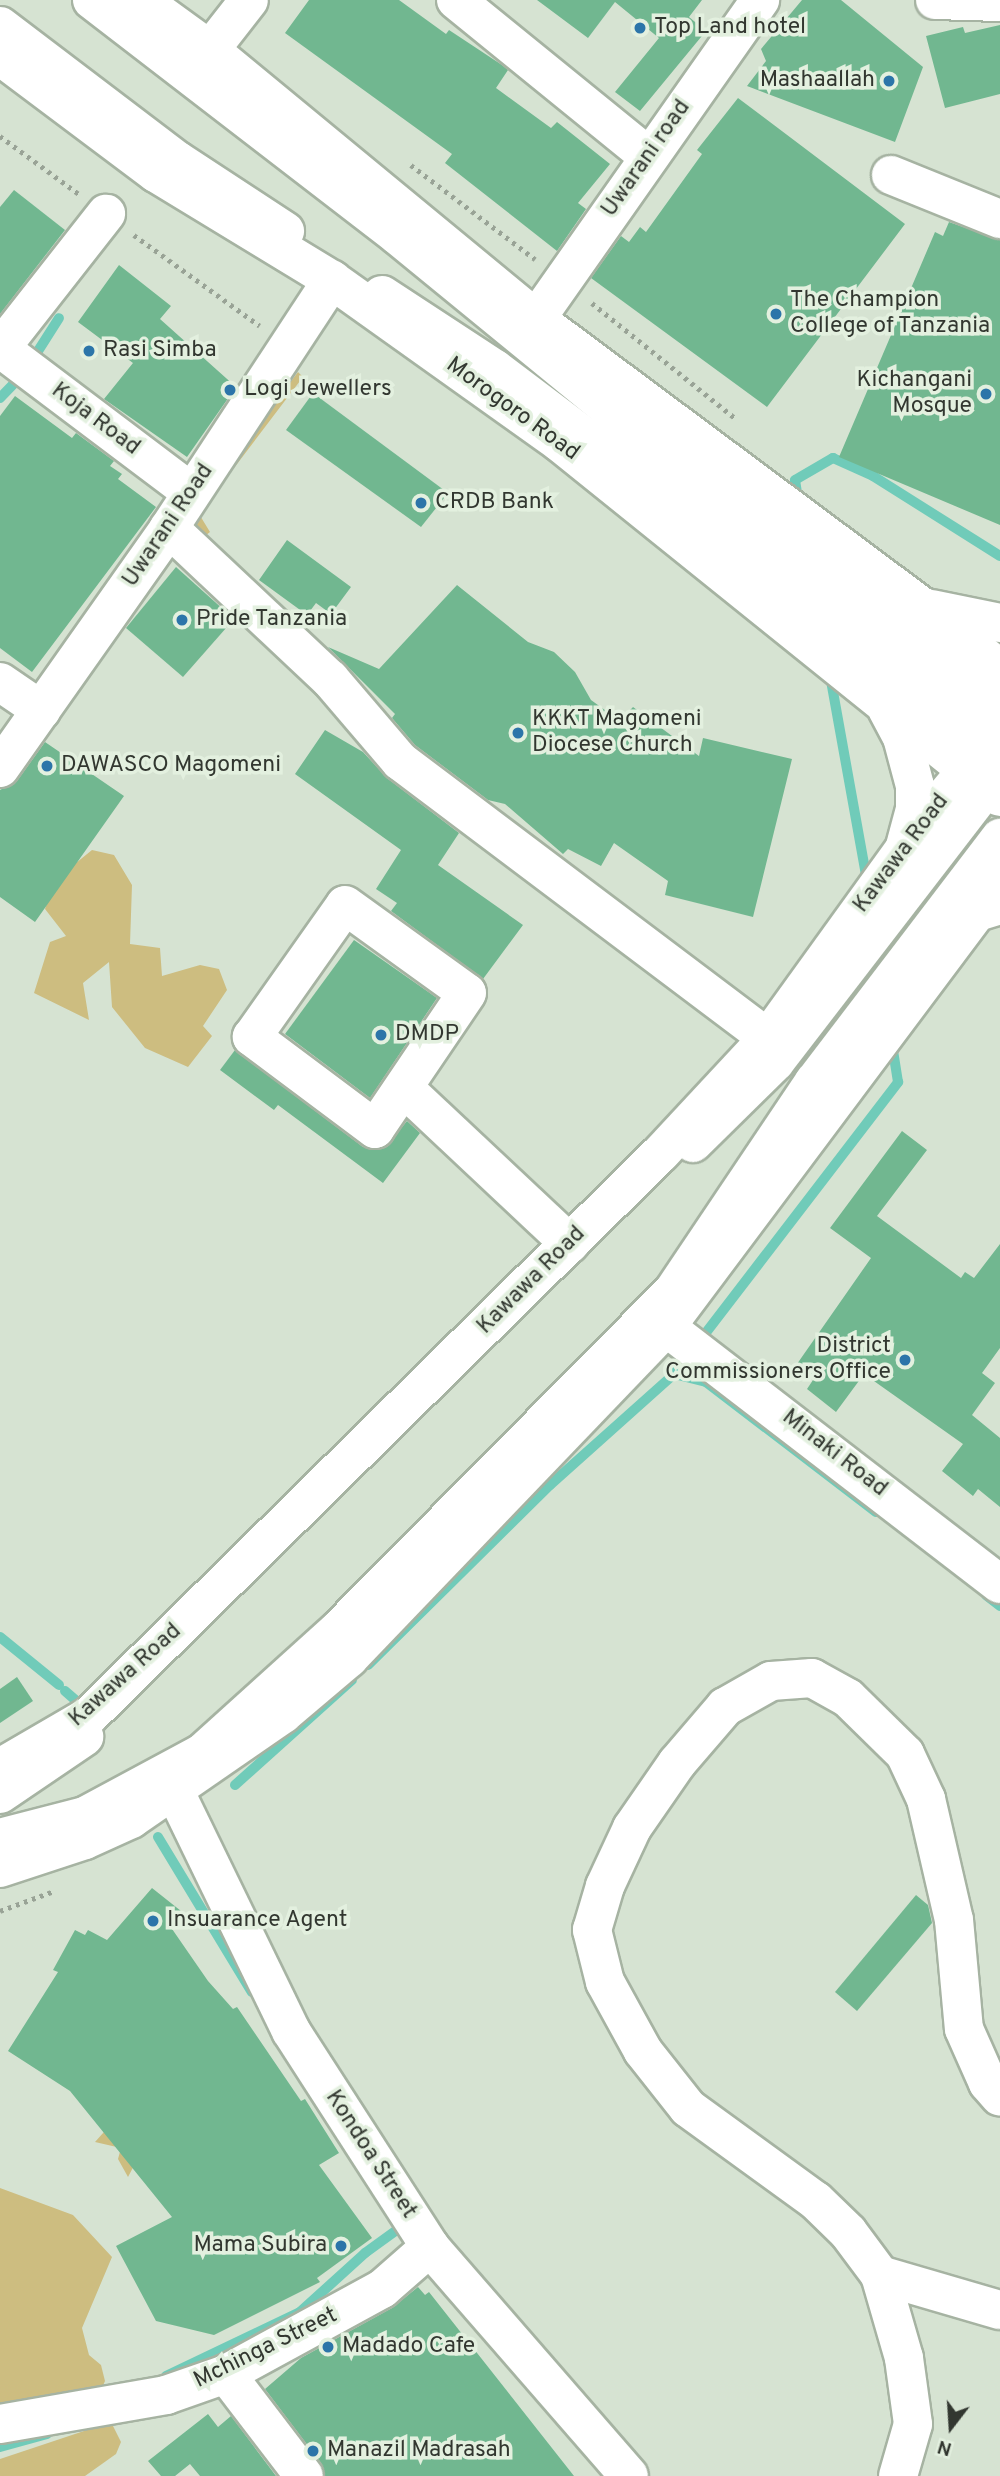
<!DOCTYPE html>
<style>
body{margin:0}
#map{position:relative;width:1000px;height:2476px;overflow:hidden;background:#d6e3d2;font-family:Overpass,sans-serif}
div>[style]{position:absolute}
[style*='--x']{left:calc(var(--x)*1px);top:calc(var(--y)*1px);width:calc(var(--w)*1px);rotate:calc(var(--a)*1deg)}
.green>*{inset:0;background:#cdbd80}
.stream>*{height:10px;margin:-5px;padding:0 5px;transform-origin:5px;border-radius:5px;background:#70cbb9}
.building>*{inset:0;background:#71b790}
.path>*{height:4.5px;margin-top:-2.25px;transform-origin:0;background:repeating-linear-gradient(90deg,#99a396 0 3.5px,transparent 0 8.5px)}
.roads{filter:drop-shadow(2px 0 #a6b3a2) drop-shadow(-2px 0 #a6b3a2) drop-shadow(0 2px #a6b3a2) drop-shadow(0 -2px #a6b3a2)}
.minor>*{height:38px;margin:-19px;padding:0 19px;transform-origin:19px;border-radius:19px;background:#fff}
.major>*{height:38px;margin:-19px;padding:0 19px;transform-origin:19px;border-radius:19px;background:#fff}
.highway>*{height:38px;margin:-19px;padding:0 19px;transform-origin:19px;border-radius:19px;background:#fff}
.dots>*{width:19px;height:19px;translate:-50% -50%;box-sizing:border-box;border:4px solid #e3f0df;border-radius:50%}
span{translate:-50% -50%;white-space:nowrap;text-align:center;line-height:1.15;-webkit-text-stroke:7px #e3f0df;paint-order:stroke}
.poi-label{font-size:23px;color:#323730}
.left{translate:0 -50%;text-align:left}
.right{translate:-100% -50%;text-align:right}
.street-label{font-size:23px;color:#323730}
.north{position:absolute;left:916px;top:2392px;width:70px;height:70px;-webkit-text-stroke:5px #e3f0df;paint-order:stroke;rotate:197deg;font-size:19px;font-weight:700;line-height:28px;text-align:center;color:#323730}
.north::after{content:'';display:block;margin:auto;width:24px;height:32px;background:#323730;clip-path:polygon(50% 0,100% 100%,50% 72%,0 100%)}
</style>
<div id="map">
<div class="green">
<div style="clip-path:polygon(298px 372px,303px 377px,199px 514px,210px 532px,200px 540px,191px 514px)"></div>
<div style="clip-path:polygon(92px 850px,114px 855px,132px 885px,130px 944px,160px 948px,162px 976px,200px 965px,219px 969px,227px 990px,203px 1026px,212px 1036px,188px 1067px,145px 1048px,112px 1007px,109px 962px,83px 983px,89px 1020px,34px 993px,50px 942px,66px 936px,45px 909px,55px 880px)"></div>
<div style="clip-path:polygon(112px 2123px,138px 2158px,128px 2177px,118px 2159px,121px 2148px,95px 2142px)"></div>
<div style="clip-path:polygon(0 2188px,73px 2215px,112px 2257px,82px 2328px,89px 2355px,101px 2365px,105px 2381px,99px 2395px,0 2419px)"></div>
<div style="clip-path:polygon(111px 2422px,121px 2442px,116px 2454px,85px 2476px,0 2476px,0 2459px)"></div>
</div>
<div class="stream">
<div style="--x:31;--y:362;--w:52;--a:-57.5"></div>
<div style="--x:0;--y:398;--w:33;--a:-46"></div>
<div style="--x:798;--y:499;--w:19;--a:-99"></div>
<div style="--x:795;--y:480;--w:44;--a:-30.1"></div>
<div style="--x:833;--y:458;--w:44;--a:24.2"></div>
<div style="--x:873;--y:476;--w:150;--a:32.2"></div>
<div style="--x:830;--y:675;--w:209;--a:79.8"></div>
<div style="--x:698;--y:1343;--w:329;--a:-52.5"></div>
<div style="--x:898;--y:1082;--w:37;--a:-99"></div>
<div style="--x:674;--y:1374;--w:33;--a:14"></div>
<div style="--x:706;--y:1382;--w:214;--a:37.4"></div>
<div style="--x:986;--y:1595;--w:18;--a:38"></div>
<div style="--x:0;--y:1637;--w:76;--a:39.1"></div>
<div style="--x:368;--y:1665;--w:256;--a:-44.7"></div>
<div style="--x:550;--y:1485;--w:166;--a:-41.8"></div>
<div style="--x:674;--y:1374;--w:24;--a:-54"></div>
<div style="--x:65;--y:1691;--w:20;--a:41"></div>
<div style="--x:235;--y:1785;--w:157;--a:-41.9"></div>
<div style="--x:158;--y:1837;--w:181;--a:58.8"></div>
<div style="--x:166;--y:2376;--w:148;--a:-25.5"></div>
<div style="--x:300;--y:2312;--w:88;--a:-42.2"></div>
<div style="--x:365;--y:2253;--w:49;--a:-35.9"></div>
<div style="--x:0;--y:2447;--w:49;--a:-15.5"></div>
</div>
<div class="building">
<div style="clip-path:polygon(309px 0,399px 0,446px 34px,449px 30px,502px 65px,508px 70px,496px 88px,551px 128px,557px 122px,610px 164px,578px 203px,586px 209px,557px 251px,445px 163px,452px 154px,285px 33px)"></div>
<div style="clip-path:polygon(537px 0,702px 0,689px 17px,706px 31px,640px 111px,615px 92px,659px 38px,615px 2px,588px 38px)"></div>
<div style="clip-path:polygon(802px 0,841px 0,923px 67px,895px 142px,747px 86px,766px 61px,761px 49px)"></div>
<div style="clip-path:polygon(1000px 25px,1000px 94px,945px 108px,926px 36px,963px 27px,965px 33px)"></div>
<div style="clip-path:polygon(738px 98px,905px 224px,767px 407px,591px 278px,621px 236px,629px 242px,640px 227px,646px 232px,702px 154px,697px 150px)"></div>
<div style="clip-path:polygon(14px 190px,65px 230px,0 314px,0 207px)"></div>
<div style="clip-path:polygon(949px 222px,1000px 240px,1000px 525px,839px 457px,935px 232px,943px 236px)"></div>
<div style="clip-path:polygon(119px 265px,171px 306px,160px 319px,236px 387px,187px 457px,104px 399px,133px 363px,78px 322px)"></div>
<div style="clip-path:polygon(313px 393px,448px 493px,421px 527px,286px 430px)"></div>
<div style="clip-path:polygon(15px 396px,72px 438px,76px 433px,114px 461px,110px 466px,122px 474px,118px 479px,156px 507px,32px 672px,0 648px,0 416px)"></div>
<div style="clip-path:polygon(287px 540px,351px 587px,331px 614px,316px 603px,307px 615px,259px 580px)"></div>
<div style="clip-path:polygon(176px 567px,234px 619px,183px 677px,126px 628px)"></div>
<div style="clip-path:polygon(457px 585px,528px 642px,554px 652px,575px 672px,591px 700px,620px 721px,633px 707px,699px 756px,703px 738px,792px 759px,753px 917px,665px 895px,668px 881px,614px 843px,601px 866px,568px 849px,563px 854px,505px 804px,488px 800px,415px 745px,392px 718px,395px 714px,328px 647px,379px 669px)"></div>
<div style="clip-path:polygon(325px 730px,363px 752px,387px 778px,459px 833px,438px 865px,523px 925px,483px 979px,391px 911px,397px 903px,376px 889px,401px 850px,295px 774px)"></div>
<div style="clip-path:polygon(45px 742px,124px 796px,35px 922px,0 897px,0 790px,17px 781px)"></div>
<div style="clip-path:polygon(354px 940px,437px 998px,370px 1098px,285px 1034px)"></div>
<div style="clip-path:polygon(235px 1050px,363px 1147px,385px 1148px,407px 1121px,420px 1133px,383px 1183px,278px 1105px,274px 1110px,220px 1070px)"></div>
<div style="clip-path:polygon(902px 1131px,927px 1150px,877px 1216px,961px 1278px,965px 1272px,974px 1278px,1000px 1244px,1000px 1348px,982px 1373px,995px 1383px,972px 1415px,1000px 1438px,1000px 1507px,978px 1489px,973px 1496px,942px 1471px,963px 1444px,864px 1374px,836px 1412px,807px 1389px,815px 1377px,797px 1364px,871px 1258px,830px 1228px)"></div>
<div style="clip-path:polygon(17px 1677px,33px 1701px,0 1723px,0 1689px)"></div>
<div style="clip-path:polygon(152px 1888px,181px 1911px,170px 1926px,208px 1981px,233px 2009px,237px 2007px,301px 2101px,305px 2099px,339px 2153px,319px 2165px,372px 2238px,317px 2278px,320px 2282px,214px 2335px,156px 2321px,116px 2246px,172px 2217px,70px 2091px,8px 2051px,58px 1972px,53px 1970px,75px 1930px,85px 1935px,88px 1930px,107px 1940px)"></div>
<div style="clip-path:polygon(916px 1895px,928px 1905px,932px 1923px,857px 2011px,835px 1992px)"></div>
<div style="clip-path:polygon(418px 2287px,425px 2295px,429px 2292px,574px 2476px,325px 2476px,321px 2463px,265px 2389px,301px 2358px,392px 2308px)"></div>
<div style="clip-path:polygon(208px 2414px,218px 2427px,231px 2416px,276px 2476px,200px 2476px,190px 2464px,175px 2476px,161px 2476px,148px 2461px)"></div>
</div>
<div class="path">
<div style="--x:0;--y:136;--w:98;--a:36.3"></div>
<div style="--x:411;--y:165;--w:156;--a:37.2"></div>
<div style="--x:134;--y:235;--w:155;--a:35.8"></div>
<div style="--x:592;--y:303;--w:184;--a:38.8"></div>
<div style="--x:0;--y:1911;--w:58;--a:-20.3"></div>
</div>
<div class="roads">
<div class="minor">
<div style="--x:92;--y:0;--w:385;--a:37.6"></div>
<div style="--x:397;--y:235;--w:360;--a:39.3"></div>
<div style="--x:676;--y:463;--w:406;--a:37.1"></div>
<div style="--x:456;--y:0;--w:247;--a:39.1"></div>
<div style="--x:935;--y:0;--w:65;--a:1.8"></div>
<div style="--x:0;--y:26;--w:223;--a:37.2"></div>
<div style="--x:178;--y:161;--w:128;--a:33.2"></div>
<div style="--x:210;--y:50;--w:63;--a:-52"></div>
<div style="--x:891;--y:175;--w:118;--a:22"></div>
<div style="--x:382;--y:295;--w:135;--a:33.2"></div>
<div style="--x:495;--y:369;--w:633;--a:37.03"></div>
<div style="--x:536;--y:319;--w:390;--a:-54.9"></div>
<div style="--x:0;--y:348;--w:239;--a:37"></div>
<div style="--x:0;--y:349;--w:172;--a:-51.9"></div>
<div style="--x:169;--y:528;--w:221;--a:43.2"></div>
<div style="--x:330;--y:679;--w:108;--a:49.5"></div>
<div style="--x:400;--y:761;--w:461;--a:37"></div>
<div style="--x:0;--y:682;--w:50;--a:34.3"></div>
<div style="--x:0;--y:768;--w:294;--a:-54.8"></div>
<div style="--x:169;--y:528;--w:297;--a:-56.7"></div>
<div style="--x:345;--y:905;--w:150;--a:35.8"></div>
<div style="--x:467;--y:993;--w:164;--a:124.1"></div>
<div style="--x:375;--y:1129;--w:154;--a:-143.2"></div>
<div style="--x:252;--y:1037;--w:161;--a:-54.8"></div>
<div style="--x:405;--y:1089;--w:226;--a:43.2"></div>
<div style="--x:693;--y:1143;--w:115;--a:-44.6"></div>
<div style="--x:775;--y:1062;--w:369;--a:-52.4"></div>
<div style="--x:666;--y:1327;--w:421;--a:37.6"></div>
<div style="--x:175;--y:1792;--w:266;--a:64.1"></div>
<div style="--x:291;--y:2031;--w:257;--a:57.2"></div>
<div style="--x:430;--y:2247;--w:303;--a:49"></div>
<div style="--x:0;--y:1794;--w:102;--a:-34.2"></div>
<div style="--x:0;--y:1838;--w:88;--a:-14.5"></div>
<div style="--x:85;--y:1816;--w:133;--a:-28.3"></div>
<div style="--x:202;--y:1753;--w:185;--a:-42.1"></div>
<div style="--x:339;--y:1629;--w:477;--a:-45.3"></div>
<div style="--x:674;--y:1290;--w:251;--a:-56.1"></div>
<div style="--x:814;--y:1082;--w:307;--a:-52.7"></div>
<div style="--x:880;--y:2275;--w:125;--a:16.3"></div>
<div style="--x:226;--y:2374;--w:128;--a:52.6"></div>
<div style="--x:0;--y:2424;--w:169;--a:-9.9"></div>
<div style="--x:166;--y:2395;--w:64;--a:-19.3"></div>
<div style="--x:226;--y:2374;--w:178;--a:-28.6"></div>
<div style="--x:382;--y:2289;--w:64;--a:-41.2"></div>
<div style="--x:898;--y:2476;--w:54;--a:-73.9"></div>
<div style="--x:913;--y:2424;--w:67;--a:-97.8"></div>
<div style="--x:904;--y:2358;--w:86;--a:-106.1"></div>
<div style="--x:880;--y:2275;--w:54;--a:-126.7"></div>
<div style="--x:848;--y:2232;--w:45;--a:-135.9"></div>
<div style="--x:816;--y:2201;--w:158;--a:-144"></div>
<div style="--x:688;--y:2108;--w:73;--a:-128.3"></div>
<div style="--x:643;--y:2051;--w:79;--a:-118.8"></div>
<div style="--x:605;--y:1982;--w:54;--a:-104"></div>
<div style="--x:592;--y:1930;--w:46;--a:-73.5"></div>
<div style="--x:605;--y:1886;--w:64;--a:-65"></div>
<div style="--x:632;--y:1828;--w:79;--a:-55.3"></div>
<div style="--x:677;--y:1763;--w:74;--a:-49.4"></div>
<div style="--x:725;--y:1707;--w:53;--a:-29.5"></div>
<div style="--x:771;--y:1681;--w:41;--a:-4.2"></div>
<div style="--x:812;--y:1678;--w:41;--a:29.1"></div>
<div style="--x:848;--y:1698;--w:80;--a:44.5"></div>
<div style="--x:905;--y:1754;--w:50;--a:65"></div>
<div style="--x:926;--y:1799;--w:124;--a:77"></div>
<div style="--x:954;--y:1920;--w:109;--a:84.8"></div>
<div style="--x:964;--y:2029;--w:59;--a:66"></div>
<div style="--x:988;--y:2083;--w:18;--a:49"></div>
</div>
<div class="major">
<div style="--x:0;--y:1768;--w:103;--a:-30.3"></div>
<div style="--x:89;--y:1716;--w:803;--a:-44.55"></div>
<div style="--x:661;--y:1153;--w:157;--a:-47.1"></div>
<div style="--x:768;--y:1038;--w:269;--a:-54.2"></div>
<div style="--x:925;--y:820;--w:116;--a:-49.9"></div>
<div style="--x:0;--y:1868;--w:89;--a:-18.2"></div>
<div style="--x:85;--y:1840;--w:51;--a:-24.5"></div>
<div style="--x:131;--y:1819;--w:185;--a:-34.6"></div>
<div style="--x:283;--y:1714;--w:87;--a:-40.3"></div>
<div style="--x:349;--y:1658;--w:458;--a:-46.2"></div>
<div style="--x:666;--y:1327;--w:557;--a:-53.17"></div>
</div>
<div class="highway">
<div style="--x:141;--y:0;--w:85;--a:35.9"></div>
<div style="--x:210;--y:50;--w:423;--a:39.5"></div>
<div style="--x:536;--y:319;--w:482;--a:36.7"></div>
<div style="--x:923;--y:607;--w:99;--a:38.8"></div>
<div style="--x:0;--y:56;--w:195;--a:36.9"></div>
<div style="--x:156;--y:173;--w:206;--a:31.3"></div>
<div style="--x:332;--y:280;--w:279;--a:35.5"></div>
<div style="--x:559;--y:442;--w:566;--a:38.83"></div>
<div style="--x:932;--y:609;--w:69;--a:11.6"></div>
<div style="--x:887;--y:709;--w:32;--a:62"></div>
<div style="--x:902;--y:737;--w:51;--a:75.1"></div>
<div style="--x:915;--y:786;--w:23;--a:90"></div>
<div style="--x:915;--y:809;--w:39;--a:105"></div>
<div style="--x:977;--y:912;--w:24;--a:-17"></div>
</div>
</div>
<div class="dots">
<div style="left:640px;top:28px;background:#2c75a9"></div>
<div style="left:889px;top:81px;background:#2c75a9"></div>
<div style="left:776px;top:314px;background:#2c75a9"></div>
<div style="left:89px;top:351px;background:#2c75a9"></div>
<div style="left:230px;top:390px;background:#2c75a9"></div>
<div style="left:986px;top:394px;background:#2c75a9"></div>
<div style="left:421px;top:503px;background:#2c75a9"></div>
<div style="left:182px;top:620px;background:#2c75a9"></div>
<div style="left:518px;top:733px;background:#2c75a9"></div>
<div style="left:47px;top:766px;background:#2c75a9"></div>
<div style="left:381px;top:1035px;background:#2c75a9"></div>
<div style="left:905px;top:1360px;background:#2c75a9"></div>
<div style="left:153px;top:1921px;background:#2c75a9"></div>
<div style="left:341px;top:2246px;background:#2c75a9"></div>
<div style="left:328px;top:2347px;background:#2c75a9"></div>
<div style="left:313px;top:2451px;background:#2c75a9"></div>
</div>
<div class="poi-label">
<span class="left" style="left:654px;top:28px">Top Land hotel</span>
<span class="right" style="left:875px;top:81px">Mashaallah</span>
<span class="left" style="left:790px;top:314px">The Champion<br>College of Tanzania</span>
<span class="left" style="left:103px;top:351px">Rasi Simba</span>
<span class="right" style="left:972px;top:394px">Kichangani<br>Mosque</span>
<span class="left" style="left:244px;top:390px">Logi Jewellers</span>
<span class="left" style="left:435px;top:503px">CRDB Bank</span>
<span class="left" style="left:196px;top:620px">Pride Tanzania</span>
<span class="left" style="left:532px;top:733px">KKKT Magomeni<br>Diocese Church</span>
<span class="left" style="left:61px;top:766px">DAWASCO Magomeni</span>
<span class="left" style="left:395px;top:1035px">DMDP</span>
<span class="right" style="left:891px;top:1360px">District<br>Commissioners Office</span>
<span class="left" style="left:167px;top:1921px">Insuarance Agent</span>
<span class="right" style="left:327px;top:2246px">Mama Subira</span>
<span class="left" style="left:342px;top:2347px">Madado Cafe</span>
<span class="left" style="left:327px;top:2451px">Manazil Madrasah</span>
</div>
<div class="street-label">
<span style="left:647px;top:159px;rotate:-55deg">Uwarani road</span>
<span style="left:512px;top:410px;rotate:36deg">Morogoro Road</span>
<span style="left:95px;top:420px;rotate:37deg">Koja Road</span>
<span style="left:169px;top:526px;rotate:-56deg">Uwarani Road</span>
<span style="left:902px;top:854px;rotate:-53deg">Kawawa Road</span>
<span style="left:532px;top:1281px;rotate:-45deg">Kawawa Road</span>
<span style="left:834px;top:1454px;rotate:38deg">Minaki Road</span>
<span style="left:126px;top:1676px;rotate:-42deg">Kawawa Road</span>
<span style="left:370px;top:2155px;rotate:57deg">Kondoa Street</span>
<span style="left:266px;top:2349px;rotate:-26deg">Mchinga Street</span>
</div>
<div class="north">N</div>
</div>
